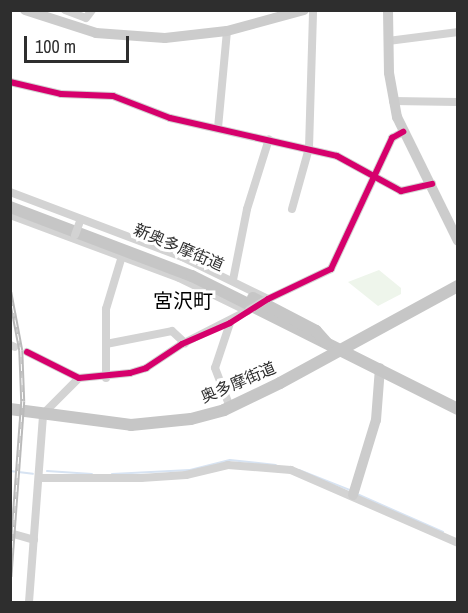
<!DOCTYPE html>
<meta charset="utf-8">
<style>
body{margin:0}
#map{position:relative;width:468px;height:613px;overflow:hidden;background:#fff;font-family:"Archivo Narrow","Noto Sans JP",sans-serif}
div>[style]{position:absolute}
[style*='--x']{left:calc(var(--x)*1px);top:calc(var(--y)*1px);width:calc(var(--w)*1px);rotate:calc(var(--a)*1deg)}
.green>*{inset:0;background:#eef5eb}
.stream>*{height:2px;margin:-1px;padding:0 1px;transform-origin:1px;border-radius:1px;background:#d7e3f2}
.street>*{height:8px;margin:-4px;padding:0 4px;transform-origin:4px;border-radius:4px;background:#d3d3d3}
.secondary>*{height:10px;margin:-5px;padding:0 5px;transform-origin:5px;border-radius:5px;background:#ccc}
.primary>*{height:12px;margin:-6px;padding:0 6px;transform-origin:6px;border-radius:6px;background:#c6c6c6}
.rail>*{height:4.5px;margin-top:-2.25px;transform-origin:0;background:repeating-linear-gradient(90deg,#fff 0 7px,#bababa 0 14px);box-sizing:border-box;border-block:2px solid #bababa}
.street-bridge>*{height:8px;margin:-4px;padding:0 4px;transform-origin:4px;border-radius:4px;background:#d3d3d3}
.cycleway>*{height:6px;margin:-3px;padding:0 3px;transform-origin:3px;border-radius:3px;background:#d6006c}
span{translate:-50% -50%;white-space:nowrap;text-align:center;line-height:1.15;-webkit-text-stroke:6px #fff;paint-order:stroke}
.street-label{font-size:16px;color:#2e2e2e}
.quarter-label{font-size:20px;color:#000}
.frame{position:absolute;inset:0;border:12px solid #2e2e2e;pointer-events:none}
.scale{position:absolute;left:24px;top:36px;width:105px;height:27px;box-sizing:border-box;border:3px solid #2e2e2e;border-top:0;padding-left:8px;font-size:18px;line-height:21px;white-space:nowrap;color:#2e2e2e;-webkit-text-stroke:4px #fff;paint-order:stroke}
</style>
<div id="map">
<div class="green">
<div style="clip-path:polygon(379px 270px,401px 288px,401px 294px,378px 306px,348px 282px)"></div>
</div>
<div class="stream">
<div style="--x:299;--y:470;--w:55;--a:21.4"></div>
<div style="--x:10;--y:471;--w:23;--a:7"></div>
<div style="--x:47;--y:471;--w:45;--a:3.8"></div>
<div style="--x:112;--y:474;--w:78;--a:-2.9"></div>
<div style="--x:190;--y:470;--w:41;--a:-14"></div>
<div style="--x:230;--y:460;--w:46;--a:6.2"></div>
<div style="--x:357;--y:494;--w:94;--a:23.8"></div>
</div>
<div class="street">
<div style="--x:65;--y:10;--w:22;--a:21"></div>
<div style="--x:86;--y:18;--w:10;--a:-53"></div>
<div style="--x:388;--y:41;--w:71;--a:-7.3"></div>
<div style="--x:10;--y:82;--w:52;--a:13.2"></div>
<div style="--x:61;--y:94;--w:52;--a:2.2"></div>
<div style="--x:113;--y:96;--w:61;--a:21.1"></div>
<div style="--x:170;--y:118;--w:171;--a:12.8"></div>
<div style="--x:337;--y:156;--w:73;--a:28.7"></div>
<div style="--x:401;--y:191;--w:32;--a:-13"></div>
<div style="--x:393;--y:101;--w:65;--a:0.9"></div>
<div style="--x:218;--y:128;--w:97;--a:-84.7"></div>
<div style="--x:10;--y:192;--w:184;--a:20.7"></div>
<div style="--x:182;--y:257;--w:96;--a:26"></div>
<div style="--x:292;--y:209;--w:63;--a:-74.4"></div>
<div style="--x:309;--y:148;--w:138;--a:-88.3"></div>
<div style="--x:10;--y:215;--w:180;--a:20.4"></div>
<div style="--x:179;--y:278;--w:76;--a:25.9"></div>
<div style="--x:233;--y:280;--w:72;--a:-78.8"></div>
<div style="--x:247;--y:209;--w:73;--a:-72.6"></div>
<div style="--x:264;--y:301;--w:74;--a:-25.5"></div>
<div style="--x:331;--y:269;--w:145;--a:-65"></div>
<div style="--x:392;--y:138;--w:13;--a:-29"></div>
<div style="--x:230;--y:323;--w:47;--a:108.4"></div>
<div style="--x:215;--y:368;--w:42;--a:69"></div>
<div style="--x:106;--y:344;--w:67;--a:-11.1"></div>
<div style="--x:172;--y:331;--w:18;--a:43"></div>
<div style="--x:10;--y:345;--w:5;--a:22"></div>
<div style="--x:27;--y:352;--w:58;--a:26.6"></div>
<div style="--x:79;--y:378;--w:51;--a:-5.6"></div>
<div style="--x:130;--y:373;--w:17;--a:-17"></div>
<div style="--x:146;--y:368;--w:43;--a:-33.7"></div>
<div style="--x:182;--y:344;--w:75;--a:-26.9"></div>
<div style="--x:106;--y:378;--w:69;--a:-90"></div>
<div style="--x:106;--y:309;--w:55;--a:-73.2"></div>
<div style="--x:40;--y:478;--w:101;--a:0"></div>
<div style="--x:141;--y:478;--w:45;--a:-3.8"></div>
<div style="--x:186;--y:475;--w:43;--a:-13.4"></div>
<div style="--x:228;--y:465;--w:63;--a:4.5"></div>
<div style="--x:291;--y:470;--w:182;--a:23.6"></div>
<div style="--x:10;--y:533;--w:25;--a:16"></div>
<div style="--x:29;--y:602;--w:189;--a:-85.7"></div>
<div style="--x:43;--y:414;--w:51;--a:-45"></div>
</div>
<div class="secondary">
<div style="--x:25;--y:10;--w:75;--a:17.9"></div>
<div style="--x:96;--y:33;--w:69;--a:4.1"></div>
<div style="--x:165;--y:38;--w:62;--a:-6.4"></div>
<div style="--x:227;--y:31;--w:80;--a:-15.3"></div>
<div style="--x:388;--y:10;--w:63;--a:89.1"></div>
<div style="--x:389;--y:73;--w:45;--a:79.7"></div>
<div style="--x:397;--y:117;--w:138;--a:63.8"></div>
<div style="--x:353;--y:495;--w:78;--a:-73"></div>
<div style="--x:376;--y:420;--w:52;--a:-85.6"></div>
</div>
<div class="primary">
<div style="--x:10;--y:207;--w:195;--a:20.8"></div>
<div style="--x:192;--y:276;--w:297;--a:26.6"></div>
<div style="--x:253;--y:298;--w:71;--a:27.6"></div>
<div style="--x:316;--y:331;--w:15;--a:48"></div>
<div style="--x:10;--y:409;--w:122;--a:7.5"></div>
<div style="--x:131;--y:425;--w:60;--a:-5.7"></div>
<div style="--x:191;--y:419;--w:34;--a:-15"></div>
<div style="--x:224;--y:410;--w:62;--a:-25.7"></div>
<div style="--x:280;--y:383;--w:203;--a:-28.6"></div>
</div>
<div class="rail">
<div style="--x:10;--y:292;--w:59;--a:79.3"></div>
<div style="--x:21;--y:350;--w:51;--a:87.8"></div>
<div style="--x:23;--y:401;--w:176;--a:94.2"></div>
</div>
<div class="street-bridge">
<div style="--x:75;--y:235;--w:15;--a:-70"></div>
<div style="--x:249;--y:310;--w:17;--a:-31"></div>
</div>
<div class="cycleway">
<div style="--x:10;--y:82;--w:52;--a:13.2"></div>
<div style="--x:61;--y:94;--w:52;--a:2.2"></div>
<div style="--x:113;--y:96;--w:61;--a:21.1"></div>
<div style="--x:170;--y:118;--w:171;--a:12.8"></div>
<div style="--x:337;--y:156;--w:73;--a:28.7"></div>
<div style="--x:401;--y:191;--w:32;--a:-13"></div>
<div style="--x:27;--y:352;--w:58;--a:26.6"></div>
<div style="--x:79;--y:378;--w:51;--a:-5.6"></div>
<div style="--x:130;--y:373;--w:17;--a:-17"></div>
<div style="--x:146;--y:368;--w:43;--a:-33.7"></div>
<div style="--x:182;--y:344;--w:52;--a:-23.6"></div>
<div style="--x:230;--y:323;--w:45;--a:-32.3"></div>
<div style="--x:268;--y:299;--w:70;--a:-25.5"></div>
<div style="--x:331;--y:269;--w:145;--a:-65"></div>
<div style="--x:392;--y:138;--w:13;--a:-29"></div>
</div>
<div class="street-label">
<span style="left:179px;top:247px;rotate:23deg">新奥多摩街道</span>
<span style="left:238px;top:382px;rotate:-23deg">奥多摩街道</span>
</div>
<div class="quarter-label">
<span style="left:183px;top:300px">宮沢町</span>
</div>
<div class="frame"></div>
<div class="scale">100 m</div>
</div>
